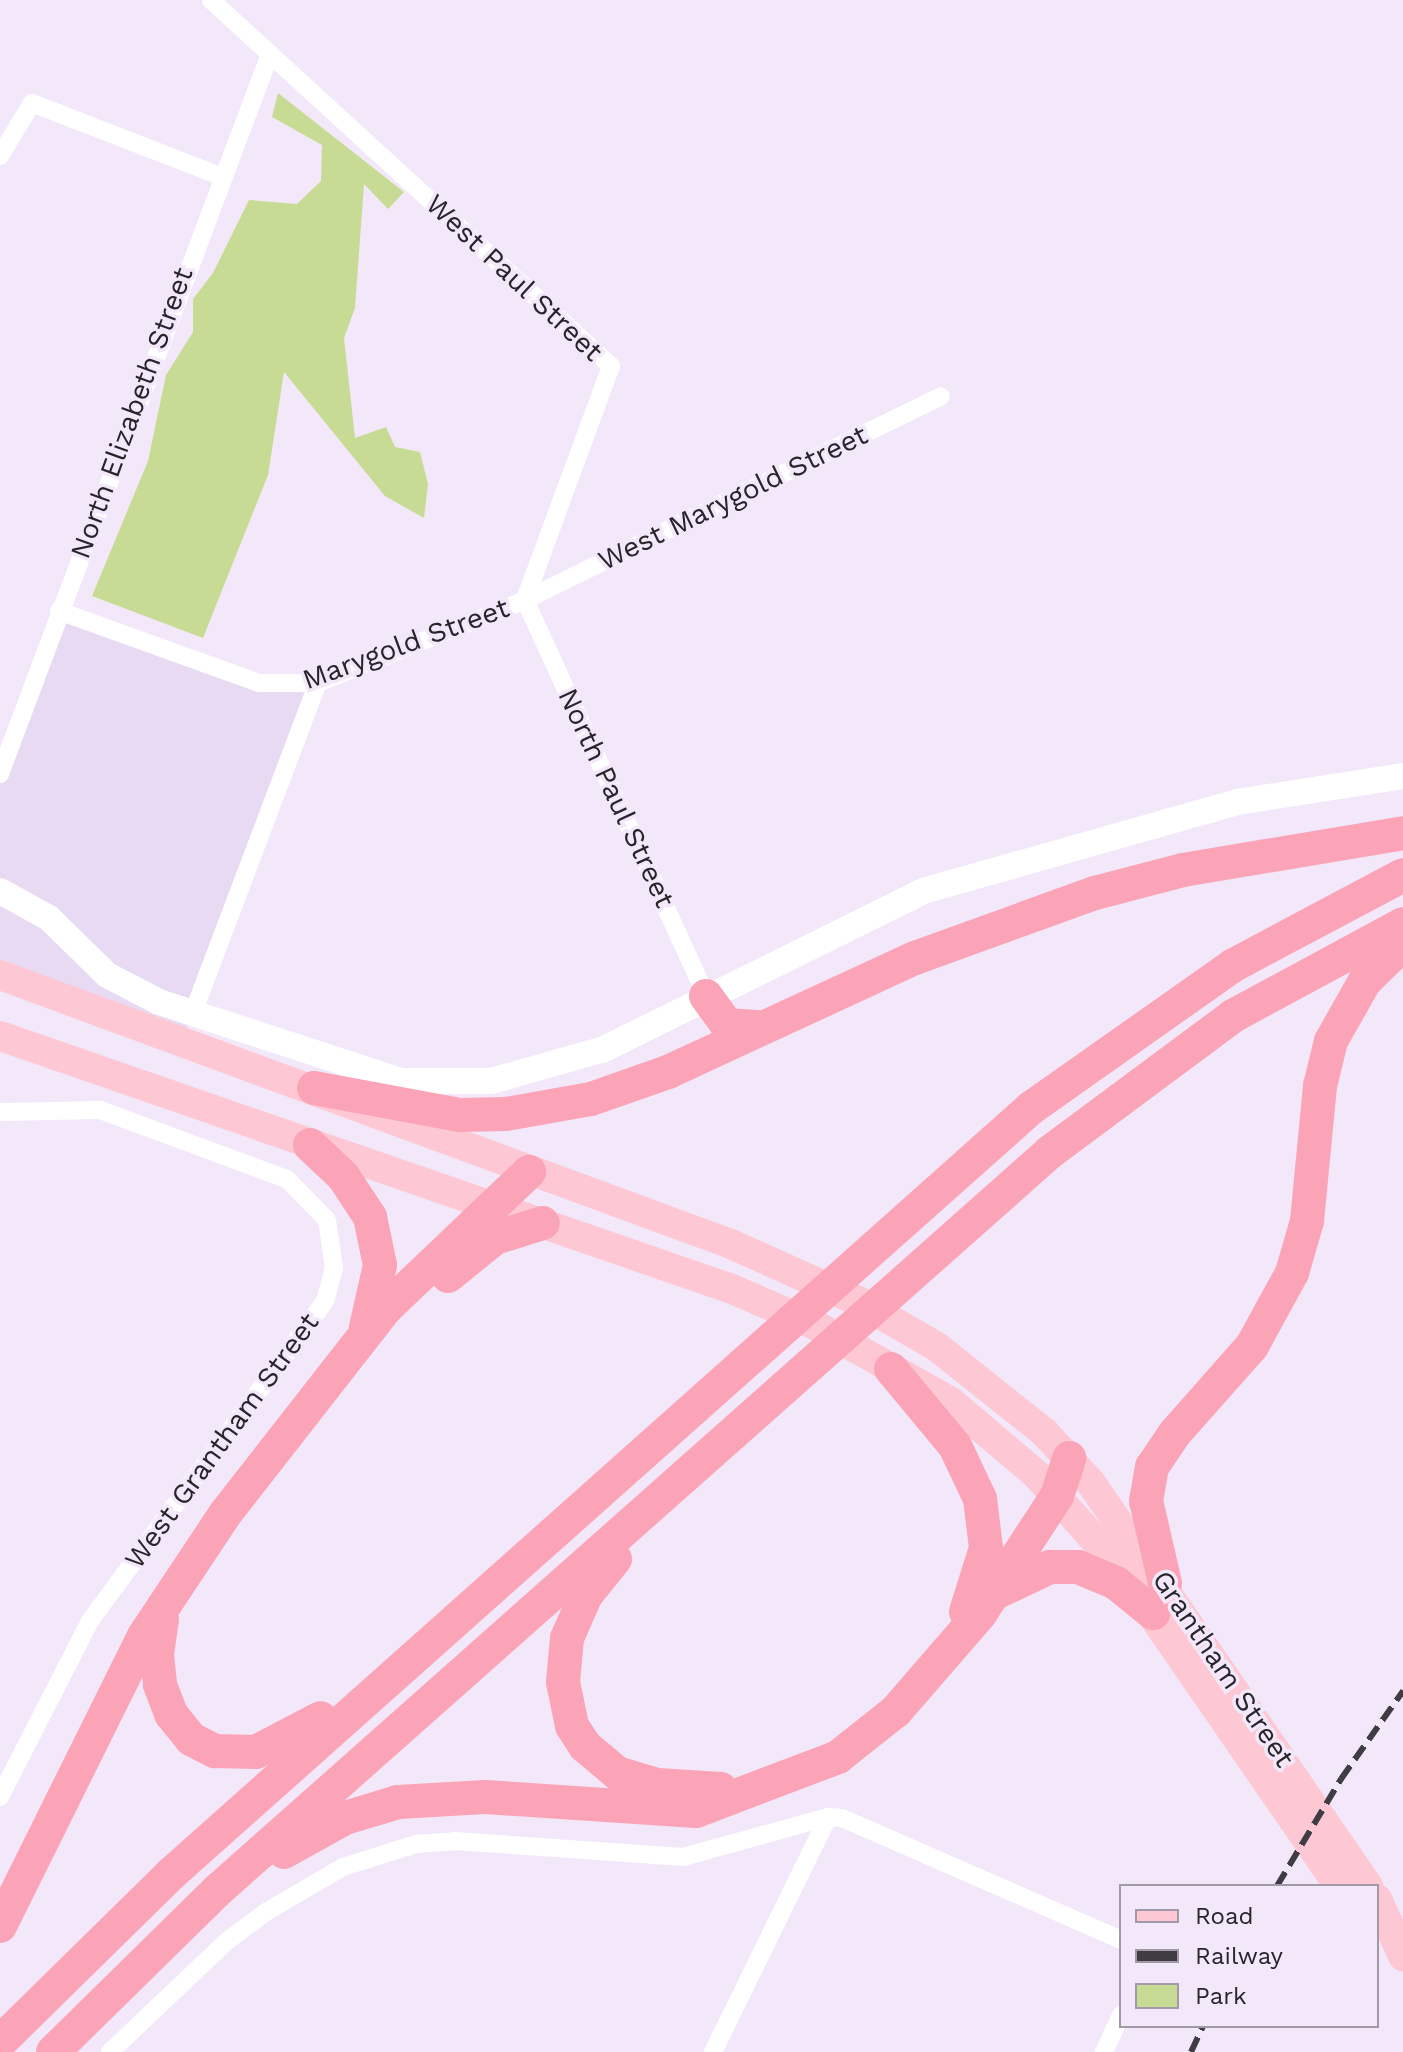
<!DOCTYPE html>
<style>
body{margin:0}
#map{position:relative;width:1403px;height:2052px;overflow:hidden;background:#f2e8f9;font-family:"Work Sans",sans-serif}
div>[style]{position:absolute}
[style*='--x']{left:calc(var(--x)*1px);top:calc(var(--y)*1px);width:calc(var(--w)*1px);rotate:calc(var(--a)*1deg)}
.built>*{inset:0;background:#e7daf2}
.green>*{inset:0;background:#c8db94}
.street>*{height:18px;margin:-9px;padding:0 9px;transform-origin:9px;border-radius:9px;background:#fff}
.secondary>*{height:26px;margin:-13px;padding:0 13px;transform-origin:13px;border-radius:13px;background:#fff}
.primary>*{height:30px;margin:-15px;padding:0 15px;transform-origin:15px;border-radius:15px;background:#fdc8d4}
.highway>*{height:34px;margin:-17px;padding:0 17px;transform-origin:17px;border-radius:17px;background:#fba4b7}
.rail>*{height:6px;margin-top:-3px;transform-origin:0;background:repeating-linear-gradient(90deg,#403c43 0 16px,transparent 0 24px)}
span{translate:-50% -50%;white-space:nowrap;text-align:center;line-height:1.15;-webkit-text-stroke:7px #f2e8f9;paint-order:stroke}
.street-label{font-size:28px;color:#27242a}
.legend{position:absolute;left:1119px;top:1884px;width:260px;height:144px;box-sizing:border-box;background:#f2e8f9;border:2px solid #a19aa6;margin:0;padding:10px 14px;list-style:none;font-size:24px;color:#27242a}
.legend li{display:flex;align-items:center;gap:16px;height:40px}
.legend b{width:40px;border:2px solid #a19aa6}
</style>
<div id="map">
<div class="built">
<div style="clip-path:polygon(59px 611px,259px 683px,318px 683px,182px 1041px,0 975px,0 774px)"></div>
</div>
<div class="green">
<div style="clip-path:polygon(278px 93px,404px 192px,388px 209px,364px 184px,355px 308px,344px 338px,355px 438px,386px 427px,395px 447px,420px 452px,428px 484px,424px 518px,385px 496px,284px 372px,268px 475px,203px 638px,92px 596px,148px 461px,166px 375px,193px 332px,193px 299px,213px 273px,249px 200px,297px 204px,321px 181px,322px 145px,272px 117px)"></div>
</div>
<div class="street">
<div style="--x:211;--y:0;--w:542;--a:42.46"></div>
<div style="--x:611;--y:366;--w:249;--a:110.2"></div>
<div style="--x:0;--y:156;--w:62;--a:-58.9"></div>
<div style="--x:32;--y:103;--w:202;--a:21.2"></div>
<div style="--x:525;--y:600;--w:435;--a:65.4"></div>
<div style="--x:59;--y:611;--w:213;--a:19.8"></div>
<div style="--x:259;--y:683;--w:59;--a:0"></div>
<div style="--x:318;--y:683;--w:223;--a:-21.8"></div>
<div style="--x:525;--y:600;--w:463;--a:-26.1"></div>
<div style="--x:0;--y:774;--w:769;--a:-69.44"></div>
<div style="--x:193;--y:1013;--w:353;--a:-69.3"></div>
<div style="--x:0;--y:1112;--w:100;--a:-1.1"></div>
<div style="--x:100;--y:1110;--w:199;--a:20.3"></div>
<div style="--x:287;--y:1179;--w:57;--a:45.7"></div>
<div style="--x:327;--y:1220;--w:49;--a:81.7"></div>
<div style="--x:334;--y:1268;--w:34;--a:105"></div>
<div style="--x:325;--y:1301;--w:397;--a:126.3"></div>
<div style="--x:90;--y:1621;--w:198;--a:117.1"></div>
<div style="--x:110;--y:2052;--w:161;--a:-43.5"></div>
<div style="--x:227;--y:1941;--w:49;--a:-36.6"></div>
<div style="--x:266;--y:1912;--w:89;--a:-30.3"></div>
<div style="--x:343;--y:1867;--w:77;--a:-17.5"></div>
<div style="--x:416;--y:1844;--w:39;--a:-4"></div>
<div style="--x:455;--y:1841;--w:229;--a:4"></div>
<div style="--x:683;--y:1857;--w:150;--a:-15.4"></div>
<div style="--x:828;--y:1817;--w:14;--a:4"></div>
<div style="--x:842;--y:1818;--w:305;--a:23.6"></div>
<div style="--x:713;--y:2052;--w:262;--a:-63.9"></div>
<div style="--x:1104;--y:2052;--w:41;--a:-65.3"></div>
</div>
<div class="secondary">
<div style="--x:0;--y:891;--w:56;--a:28.9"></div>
<div style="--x:49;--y:918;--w:81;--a:44.5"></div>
<div style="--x:107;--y:975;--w:59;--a:27.4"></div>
<div style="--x:159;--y:1002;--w:254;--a:18.1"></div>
<div style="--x:400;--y:1081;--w:91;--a:0"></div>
<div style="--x:491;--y:1081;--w:117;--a:-15.8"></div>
<div style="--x:604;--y:1049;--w:356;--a:-26.3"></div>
<div style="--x:923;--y:891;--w:326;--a:-15.8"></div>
<div style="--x:1237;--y:802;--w:168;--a:-8.9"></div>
</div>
<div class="primary">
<div style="--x:0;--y:975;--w:779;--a:20.2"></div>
<div style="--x:731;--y:1244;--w:139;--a:24.2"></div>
<div style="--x:858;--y:1301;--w:91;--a:30.2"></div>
<div style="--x:937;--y:1347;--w:137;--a:38.5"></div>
<div style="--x:1044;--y:1432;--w:69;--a:47.3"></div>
<div style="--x:1091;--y:1483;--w:489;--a:55.5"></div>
<div style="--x:0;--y:1036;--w:774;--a:19.07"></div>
<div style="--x:732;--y:1289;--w:90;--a:23.4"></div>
<div style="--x:815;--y:1325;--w:156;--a:29.5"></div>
<div style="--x:951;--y:1402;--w:113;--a:40.3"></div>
<div style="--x:1037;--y:1475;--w:123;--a:48.3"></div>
<div style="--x:1119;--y:1567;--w:388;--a:55.4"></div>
<div style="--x:1377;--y:1899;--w:63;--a:65.5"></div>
</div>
<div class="highway">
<div style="--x:706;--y:996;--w:36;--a:54"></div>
<div style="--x:727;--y:1025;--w:32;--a:4"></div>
<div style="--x:314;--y:1088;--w:148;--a:10.5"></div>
<div style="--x:460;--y:1115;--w:46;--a:-1.2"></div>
<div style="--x:506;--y:1114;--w:86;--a:-10"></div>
<div style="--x:591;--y:1099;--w:82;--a:-19.3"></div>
<div style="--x:668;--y:1072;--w:272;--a:-24.8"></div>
<div style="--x:915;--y:958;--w:191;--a:-19.9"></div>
<div style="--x:1095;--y:893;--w:91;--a:-14.6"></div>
<div style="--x:1183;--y:870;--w:223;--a:-9.5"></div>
<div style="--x:310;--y:1145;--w:45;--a:43.2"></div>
<div style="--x:343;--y:1176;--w:49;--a:56.6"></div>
<div style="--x:370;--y:1217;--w:49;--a:78.2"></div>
<div style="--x:380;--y:1265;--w:64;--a:102.7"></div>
<div style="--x:448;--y:1276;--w:60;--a:-39"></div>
<div style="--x:495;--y:1238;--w:50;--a:-17.4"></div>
<div style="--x:891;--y:1369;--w:100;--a:50.3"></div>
<div style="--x:955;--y:1446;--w:59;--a:64.7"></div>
<div style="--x:980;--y:1499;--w:49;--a:83"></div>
<div style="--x:986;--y:1548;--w:67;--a:107.4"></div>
<div style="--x:615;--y:1559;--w:46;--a:128.9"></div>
<div style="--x:586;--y:1595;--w:47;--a:113.8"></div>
<div style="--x:567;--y:1638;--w:44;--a:95.2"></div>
<div style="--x:563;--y:1682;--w:45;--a:78.4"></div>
<div style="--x:572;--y:1726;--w:24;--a:57"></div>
<div style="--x:585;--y:1746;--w:42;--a:40.2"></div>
<div style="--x:617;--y:1773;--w:42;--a:16.7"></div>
<div style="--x:657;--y:1785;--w:64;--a:3.6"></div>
<div style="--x:1165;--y:1583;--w:84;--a:-103"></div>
<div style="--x:1146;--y:1501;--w:35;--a:-80"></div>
<div style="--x:1152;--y:1467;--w:41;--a:-55.9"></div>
<div style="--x:1175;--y:1433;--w:116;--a:-48.5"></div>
<div style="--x:1252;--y:1346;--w:83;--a:-61.3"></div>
<div style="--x:1292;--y:1273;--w:54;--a:-73.9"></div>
<div style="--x:1307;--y:1221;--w:136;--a:-84.5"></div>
<div style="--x:1320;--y:1086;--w:46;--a:-76.3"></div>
<div style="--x:1331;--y:1041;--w:69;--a:-60.5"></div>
<div style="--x:1365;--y:981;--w:53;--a:-44.2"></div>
<div style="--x:995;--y:1593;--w:61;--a:-25.3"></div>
<div style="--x:1050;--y:1567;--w:28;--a:0"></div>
<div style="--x:1078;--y:1567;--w:41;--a:22.8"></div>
<div style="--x:1116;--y:1583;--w:48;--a:39"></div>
<div style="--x:162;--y:1619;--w:36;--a:98"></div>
<div style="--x:157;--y:1655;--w:30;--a:84"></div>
<div style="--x:160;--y:1685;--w:31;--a:69"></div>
<div style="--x:171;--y:1714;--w:32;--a:51"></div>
<div style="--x:191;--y:1739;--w:27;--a:27"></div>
<div style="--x:215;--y:1751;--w:41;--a:1.4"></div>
<div style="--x:256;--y:1752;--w:73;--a:-27.6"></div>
<div style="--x:284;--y:1852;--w:70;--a:-29.1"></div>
<div style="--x:345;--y:1818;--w:55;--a:-16.8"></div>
<div style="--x:398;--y:1802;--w:87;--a:-3.3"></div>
<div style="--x:485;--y:1797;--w:211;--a:3.8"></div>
<div style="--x:696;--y:1811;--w:152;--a:-20.8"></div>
<div style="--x:838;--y:1757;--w:74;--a:-38.4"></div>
<div style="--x:896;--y:1711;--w:128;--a:-49.1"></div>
<div style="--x:980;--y:1614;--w:141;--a:-56.9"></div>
<div style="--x:1057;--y:1496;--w:40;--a:-72"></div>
<div style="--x:0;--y:1926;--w:324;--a:-63.6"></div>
<div style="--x:144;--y:1636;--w:146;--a:-56.4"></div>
<div style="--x:225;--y:1514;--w:260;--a:-52"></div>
<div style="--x:385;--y:1309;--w:199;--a:-43.6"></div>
<div style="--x:0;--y:2042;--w:240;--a:-44.5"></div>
<div style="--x:171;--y:1874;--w:1152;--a:-41.69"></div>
<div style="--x:1031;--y:1108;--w:248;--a:-35.2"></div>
<div style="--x:1234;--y:965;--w:191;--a:-28"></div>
<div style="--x:53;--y:2052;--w:231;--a:-44.5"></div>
<div style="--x:218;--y:1890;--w:1112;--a:-41.57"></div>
<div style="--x:1050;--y:1152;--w:228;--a:-36.6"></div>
<div style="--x:1233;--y:1016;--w:193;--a:-28.4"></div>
</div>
<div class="rail">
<div style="--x:1277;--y:1886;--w:125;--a:-59.1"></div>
<div style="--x:1341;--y:1779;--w:108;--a:-54.8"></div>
<div style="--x:1191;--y:2052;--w:29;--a:-65"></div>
</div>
<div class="street-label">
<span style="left:514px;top:278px;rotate:43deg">West Paul Street</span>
<span style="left:132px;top:413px;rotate:-70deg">North Elizabeth Street</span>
<span style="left:733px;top:498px;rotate:-26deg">West Marygold Street</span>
<span style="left:406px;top:644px;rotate:-20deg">Marygold Street</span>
<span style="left:616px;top:798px;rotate:65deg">North Paul Street</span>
<span style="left:222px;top:1441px;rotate:-54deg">West Grantham Street</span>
<span style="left:1223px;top:1669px;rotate:56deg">Grantham Street</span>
</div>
<ul class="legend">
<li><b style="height:10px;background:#fdc8d4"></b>Road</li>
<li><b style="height:10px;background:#403c43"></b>Railway</li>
<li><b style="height:22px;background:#c8db94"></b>Park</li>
</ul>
</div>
